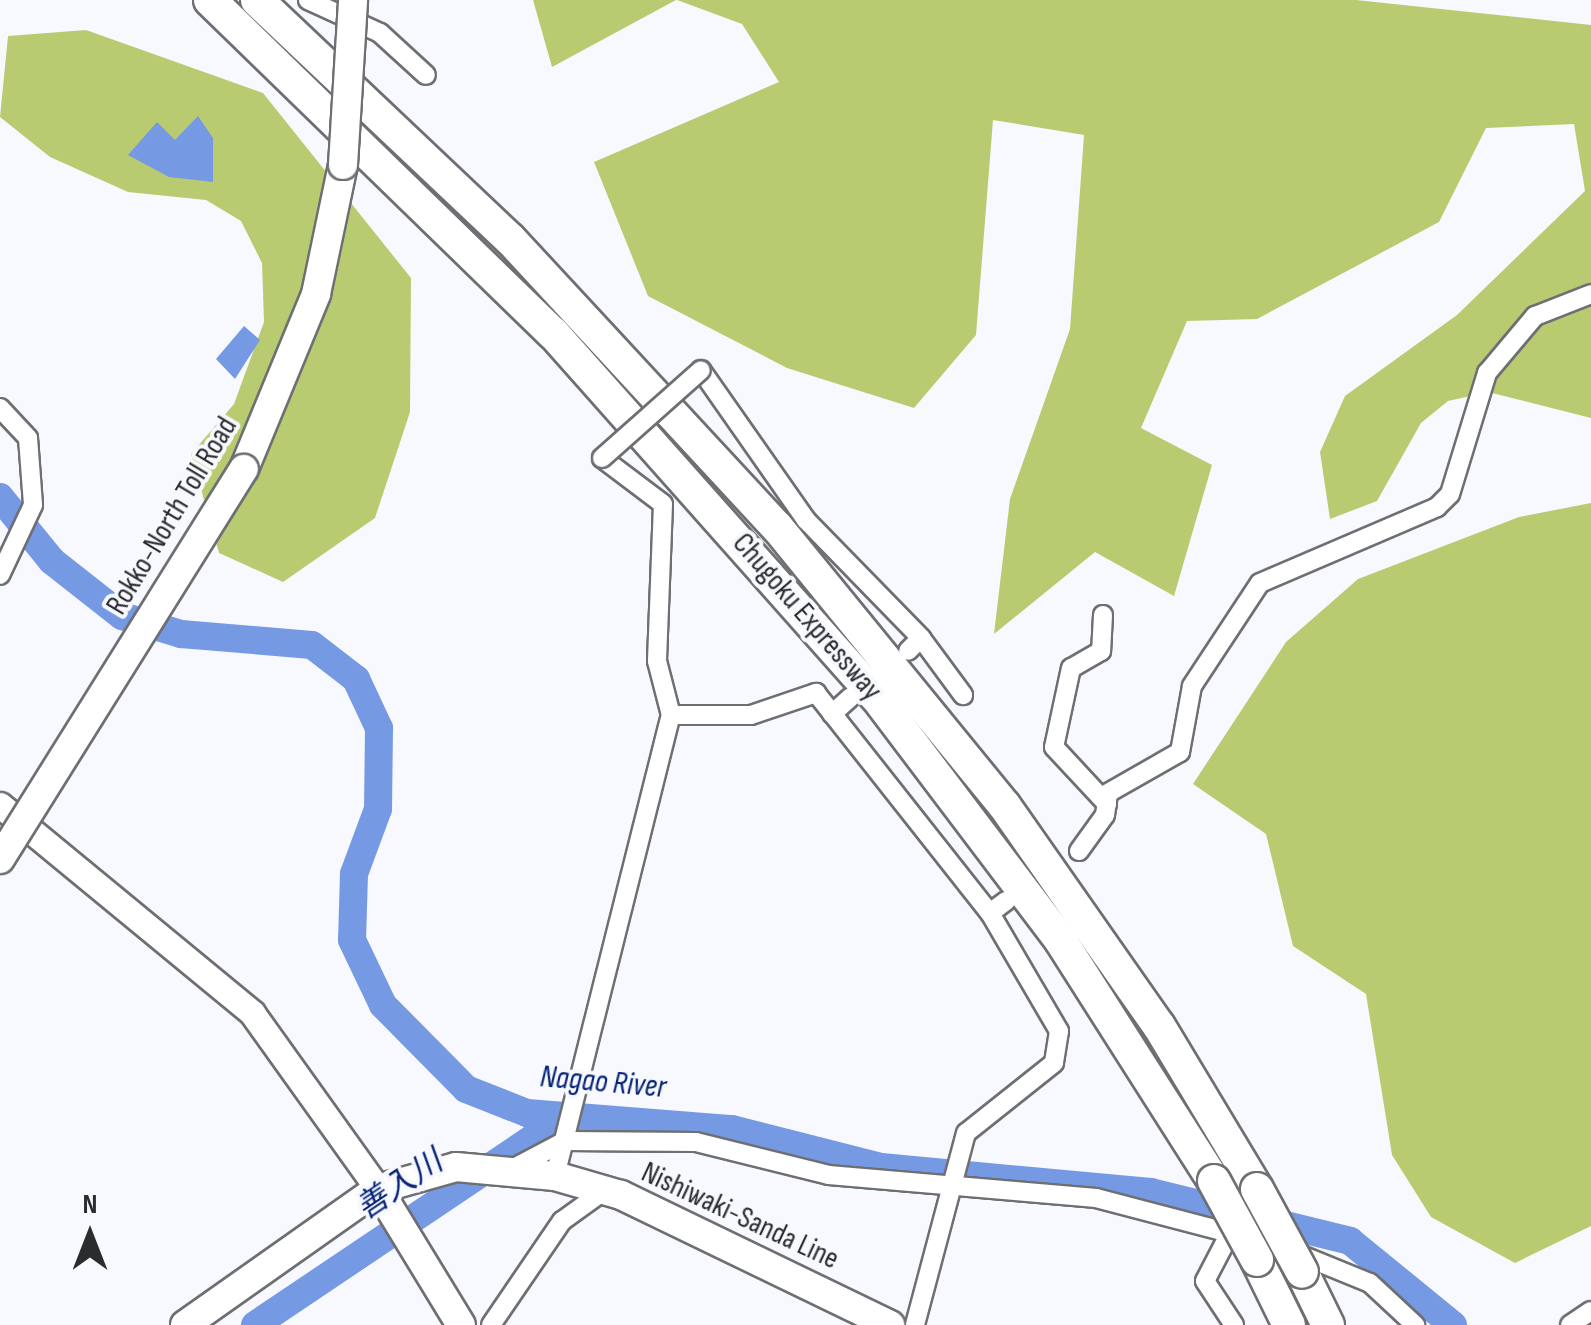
<!DOCTYPE html>
<meta charset="utf-8">
<style>
body{margin:0}
#map{position:relative;width:1591px;height:1325px;overflow:hidden;background:#f7f9fe;font-family:"Sofia Sans Condensed","Noto Sans JP",sans-serif}
div>[style]{position:absolute}
[style*='--x']{left:calc(var(--x)*1px);top:calc(var(--y)*1px);width:calc(var(--w)*1px);rotate:calc(var(--a)*1deg)}
.forest>*{inset:0;background:#b9cb71}
.water>*{inset:0;background:#7599e3}
.river>*{height:28px;margin:-14px;padding:0 14px;transform-origin:14px;border-radius:14px;background:#7599e3}
.roads{filter:drop-shadow(2px 0 #6d6f73) drop-shadow(-2px 0 #6d6f73) drop-shadow(0 2px #6d6f73) drop-shadow(0 -2px #6d6f73)}
.street>*{height:18px;margin:-9px;padding:0 9px;transform-origin:9px;border-radius:9px;background:#fff}
.secondary>*{height:25px;margin:-12.5px;padding:0 12.5px;transform-origin:12.5px;border-radius:12.5px;background:#fff}
.primary>*{height:28px;margin:-14px;padding:0 14px;transform-origin:14px;border-radius:14px;background:#fff}
.highway>*{height:32px;margin:-16px;padding:0 16px;transform-origin:16px;border-radius:16px;background:#fff}
.bridges{filter:drop-shadow(2px 0 #6d6f73) drop-shadow(-2px 0 #6d6f73) drop-shadow(0 2px #6d6f73) drop-shadow(0 -2px #6d6f73)}
.street-bridge>*{height:18px;margin:-9px;padding:0 9px;transform-origin:9px;border-radius:9px;background:#fff}
.primary-bridge>*{height:28px;margin:-14px;padding:0 14px;transform-origin:14px;border-radius:14px;background:#fff}
.highway-bridge>*{height:32px;margin:-16px;padding:0 16px;transform-origin:16px;border-radius:16px;background:#fff}
span{translate:-50% -50%;white-space:nowrap;text-align:center;line-height:1.15;-webkit-text-stroke:8px #f7f9fe;paint-order:stroke}
.street-label{font-size:30px;color:#2b2c2e}
.water-label{font-size:32px;color:#062378;font-style:italic}
.north{position:absolute;left:40px;top:1185px;width:100px;height:100px;-webkit-text-stroke:8px #f7f9fe;paint-order:stroke;rotate:0deg;font-size:28px;font-weight:700;line-height:40px;text-align:center;color:#2b2c2e}
.north::after{content:'';display:block;margin:auto;width:35px;height:45px;background:#2b2c2e;clip-path:polygon(50% 0,100% 100%,50% 72%,0 100%)}
</style>
<div id="map">
<div class="forest">
<div style="clip-path:polygon(533px 0,676px 0,552px 67px)"></div>
<div style="clip-path:polygon(677px 0,1356px 0,1591px 25px,1591px 418px,1488px 392px,1448px 401px,1421px 423px,1377px 501px,1330px 519px,1320px 452px,1345px 396px,1457px 315px,1585px 191px,1574px 124px,1486px 128px,1439px 222px,1257px 319px,1187px 321px,1141px 428px,1212px 465px,1174px 596px,1095px 552px,994px 634px,1010px 499px,1070px 329px,1084px 135px,993px 120px,976px 335px,914px 408px,787px 368px,648px 296px,594px 162px,779px 82px,742px 24px)"></div>
<div style="clip-path:polygon(86px 30px,263px 93px,411px 278px,410px 412px,375px 518px,283px 582px,219px 553px,191px 454px,234px 404px,264px 322px,262px 263px,241px 221px,206px 200px,128px 192px,50px 157px,0 117px,8px 36px)"></div>
<div style="clip-path:polygon(1591px 503px,1591px 1226px,1515px 1263px,1431px 1217px,1392px 1155px,1366px 994px,1293px 946px,1266px 834px,1193px 784px,1286px 642px,1358px 579px,1519px 517px)"></div>
</div>
<div class="water">
<div style="clip-path:polygon(198px 116px,213px 138px,213px 182px,169px 177px,128px 155px,157px 122px,175px 140px)"></div>
<div style="clip-path:polygon(244px 326px,260px 340px,235px 379px,216px 359px)"></div>
</div>
<div class="river">
<div style="--x:0;--y:497;--w:82;--a:50.9"></div>
<div style="--x:52;--y:561;--w:89;--a:38.2"></div>
<div style="--x:122;--y:616;--w:62;--a:17"></div>
<div style="--x:181;--y:634;--w:131;--a:4.8"></div>
<div style="--x:312;--y:645;--w:56;--a:37.7"></div>
<div style="--x:356;--y:679;--w:54;--a:64.9"></div>
<div style="--x:379;--y:728;--w:81;--a:90.7"></div>
<div style="--x:378;--y:809;--w:69;--a:110.3"></div>
<div style="--x:354;--y:874;--w:66;--a:91.7"></div>
<div style="--x:352;--y:940;--w:72;--a:64.5"></div>
<div style="--x:383;--y:1005;--w:118;--a:45.3"></div>
<div style="--x:466;--y:1089;--w:66;--a:21.5"></div>
<div style="--x:527;--y:1113;--w:206;--a:4.5"></div>
<div style="--x:732;--y:1129;--w:154;--a:14.3"></div>
<div style="--x:881;--y:1167;--w:271;--a:5.3"></div>
<div style="--x:1151;--y:1192;--w:205;--a:13.8"></div>
<div style="--x:1350;--y:1241;--w:133;--a:39.2"></div>
<div style="--x:255;--y:1325;--w:334;--a:-33.9"></div>
<div style="--x:532;--y:1139;--w:50;--a:-17.4"></div>
</div>
<div class="roads">
<div class="street">
<div style="--x:308;--y:0;--w:79;--a:24.6"></div>
<div style="--x:380;--y:33;--w:62;--a:42.4"></div>
<div style="--x:701;--y:370;--w:183;--a:55"></div>
<div style="--x:806;--y:520;--w:165;--a:45.7"></div>
<div style="--x:921;--y:638;--w:18;--a:135"></div>
<div style="--x:0;--y:408;--w:41;--a:47"></div>
<div style="--x:28;--y:438;--w:67;--a:85.7"></div>
<div style="--x:33;--y:505;--w:77;--a:115.2"></div>
<div style="--x:602;--y:458;--w:76;--a:37"></div>
<div style="--x:663;--y:504;--w:157;--a:92.2"></div>
<div style="--x:657;--y:661;--w:56;--a:75.5"></div>
<div style="--x:671;--y:715;--w:80;--a:0"></div>
<div style="--x:751;--y:715;--w:69;--a:-18.7"></div>
<div style="--x:816;--y:693;--w:280;--a:51.7"></div>
<div style="--x:990;--y:913;--w:137;--a:59.7"></div>
<div style="--x:1059;--y:1031;--w:32;--a:99"></div>
<div style="--x:1054;--y:1063;--w:112;--a:141.5"></div>
<div style="--x:966;--y:1133;--w:199;--a:104.9"></div>
<div style="--x:1103;--y:615;--w:36;--a:93"></div>
<div style="--x:1101;--y:651;--w:34;--a:150"></div>
<div style="--x:1071;--y:668;--w:81;--a:102.1"></div>
<div style="--x:1054;--y:747;--w:78;--a:47.1"></div>
<div style="--x:921;--y:638;--w:71;--a:53.6"></div>
<div style="--x:832;--y:714;--w:25;--a:-42"></div>
<div style="--x:1079;--y:851;--w:44;--a:-54.2"></div>
<div style="--x:1105;--y:815;--w:22;--a:-82"></div>
<div style="--x:1108;--y:793;--w:83;--a:-29.7"></div>
<div style="--x:1180;--y:752;--w:67;--a:-79.7"></div>
<div style="--x:1192;--y:686;--w:123;--a:-56.6"></div>
<div style="--x:1260;--y:583;--w:193;--a:-23.2"></div>
<div style="--x:1437;--y:507;--w:18;--a:-45"></div>
<div style="--x:1450;--y:494;--w:127;--a:-73"></div>
<div style="--x:1487;--y:373;--w:75;--a:-49.9"></div>
<div style="--x:1535;--y:316;--w:60;--a:-21.4"></div>
<div style="--x:990;--y:913;--w:20;--a:-37"></div>
<div style="--x:512;--y:1169;--w:60;--a:-27.8"></div>
<div style="--x:565;--y:1141;--w:131;--a:0.4"></div>
<div style="--x:696;--y:1142;--w:137;--a:13.9"></div>
<div style="--x:829;--y:1175;--w:268;--a:4.9"></div>
<div style="--x:1096;--y:1198;--w:154;--a:14.7"></div>
<div style="--x:555;--y:1176;--w:475;--a:-75.9"></div>
<div style="--x:1230;--y:1233;--w:54;--a:117.5"></div>
<div style="--x:1205;--y:1281;--w:53;--a:56.6"></div>
<div style="--x:1294;--y:1252;--w:82;--a:22.2"></div>
<div style="--x:1370;--y:1283;--w:62;--a:43"></div>
<div style="--x:491;--y:1325;--w:126;--a:-55.7"></div>
<div style="--x:562;--y:1221;--w:53;--a:-35.8"></div>
<div style="--x:1570;--y:1325;--w:25;--a:-34"></div>
</div>
<div class="secondary">
<div style="--x:0;--y:805;--w:327;--a:39.5"></div>
<div style="--x:252;--y:1013;--w:216;--a:54.4"></div>
</div>
<div class="primary">
<div style="--x:244;--y:469;--w:189;--a:-67.6"></div>
<div style="--x:316;--y:294;--w:132;--a:-78.2"></div>
<div style="--x:378;--y:1189;--w:159;--a:58.6"></div>
<div style="--x:185;--y:1325;--w:236;--a:-35.2"></div>
<div style="--x:378;--y:1189;--w:81;--a:-15.8"></div>
<div style="--x:456;--y:1167;--w:99;--a:5.2"></div>
<div style="--x:555;--y:1176;--w:69;--a:16.1"></div>
<div style="--x:621;--y:1195;--w:299;--a:25.8"></div>
</div>
<div class="highway">
<div style="--x:210;--y:0;--w:478;--a:44.2"></div>
<div style="--x:553;--y:333;--w:496;--a:48.4"></div>
<div style="--x:882;--y:704;--w:297;--a:52.9"></div>
<div style="--x:1061;--y:941;--w:285;--a:57.5"></div>
<div style="--x:257;--y:0;--w:348;--a:43.4"></div>
<div style="--x:510;--y:239;--w:393;--a:47.2"></div>
<div style="--x:777;--y:527;--w:359;--a:50.8"></div>
<div style="--x:1004;--y:805;--w:270;--a:55"></div>
<div style="--x:1159;--y:1026;--w:190;--a:59"></div>
<div style="--x:1257;--y:1260;--w:72;--a:63.8"></div>
<div style="--x:1302;--y:1272;--w:59;--a:63.9"></div>
</div>
</div>
<div class="bridges">
<div class="street-bridge">
<div style="--x:602;--y:458;--w:132;--a:-41.6"></div>
</div>
<div class="primary-bridge">
<div style="--x:343;--y:165;--w:165;--a:-86.5"></div>
<div style="--x:0;--y:859;--w:460;--a:-58"></div>
</div>
<div class="highway-bridge">
<div style="--x:1214;--y:1181;--w:90;--a:61.4"></div>
<div style="--x:1257;--y:1189;--w:94;--a:61.5"></div>
</div>
</div>
<div class="street-label">
<span style="left:172px;top:516px;rotate:-59deg">Rokko-North Toll Road</span>
<span style="left:807px;top:617px;rotate:49deg">Chugoku Expressway</span>
<span style="left:740px;top:1216px;rotate:25deg">Nishiwaki-Sanda Line</span>
</div>
<div class="water-label">
<span style="left:603px;top:1083px;rotate:5deg">Nagao River</span>
<span style="left:400px;top:1186px;rotate:-34deg">善入川</span>
</div>
<div class="north">N</div>
</div>
